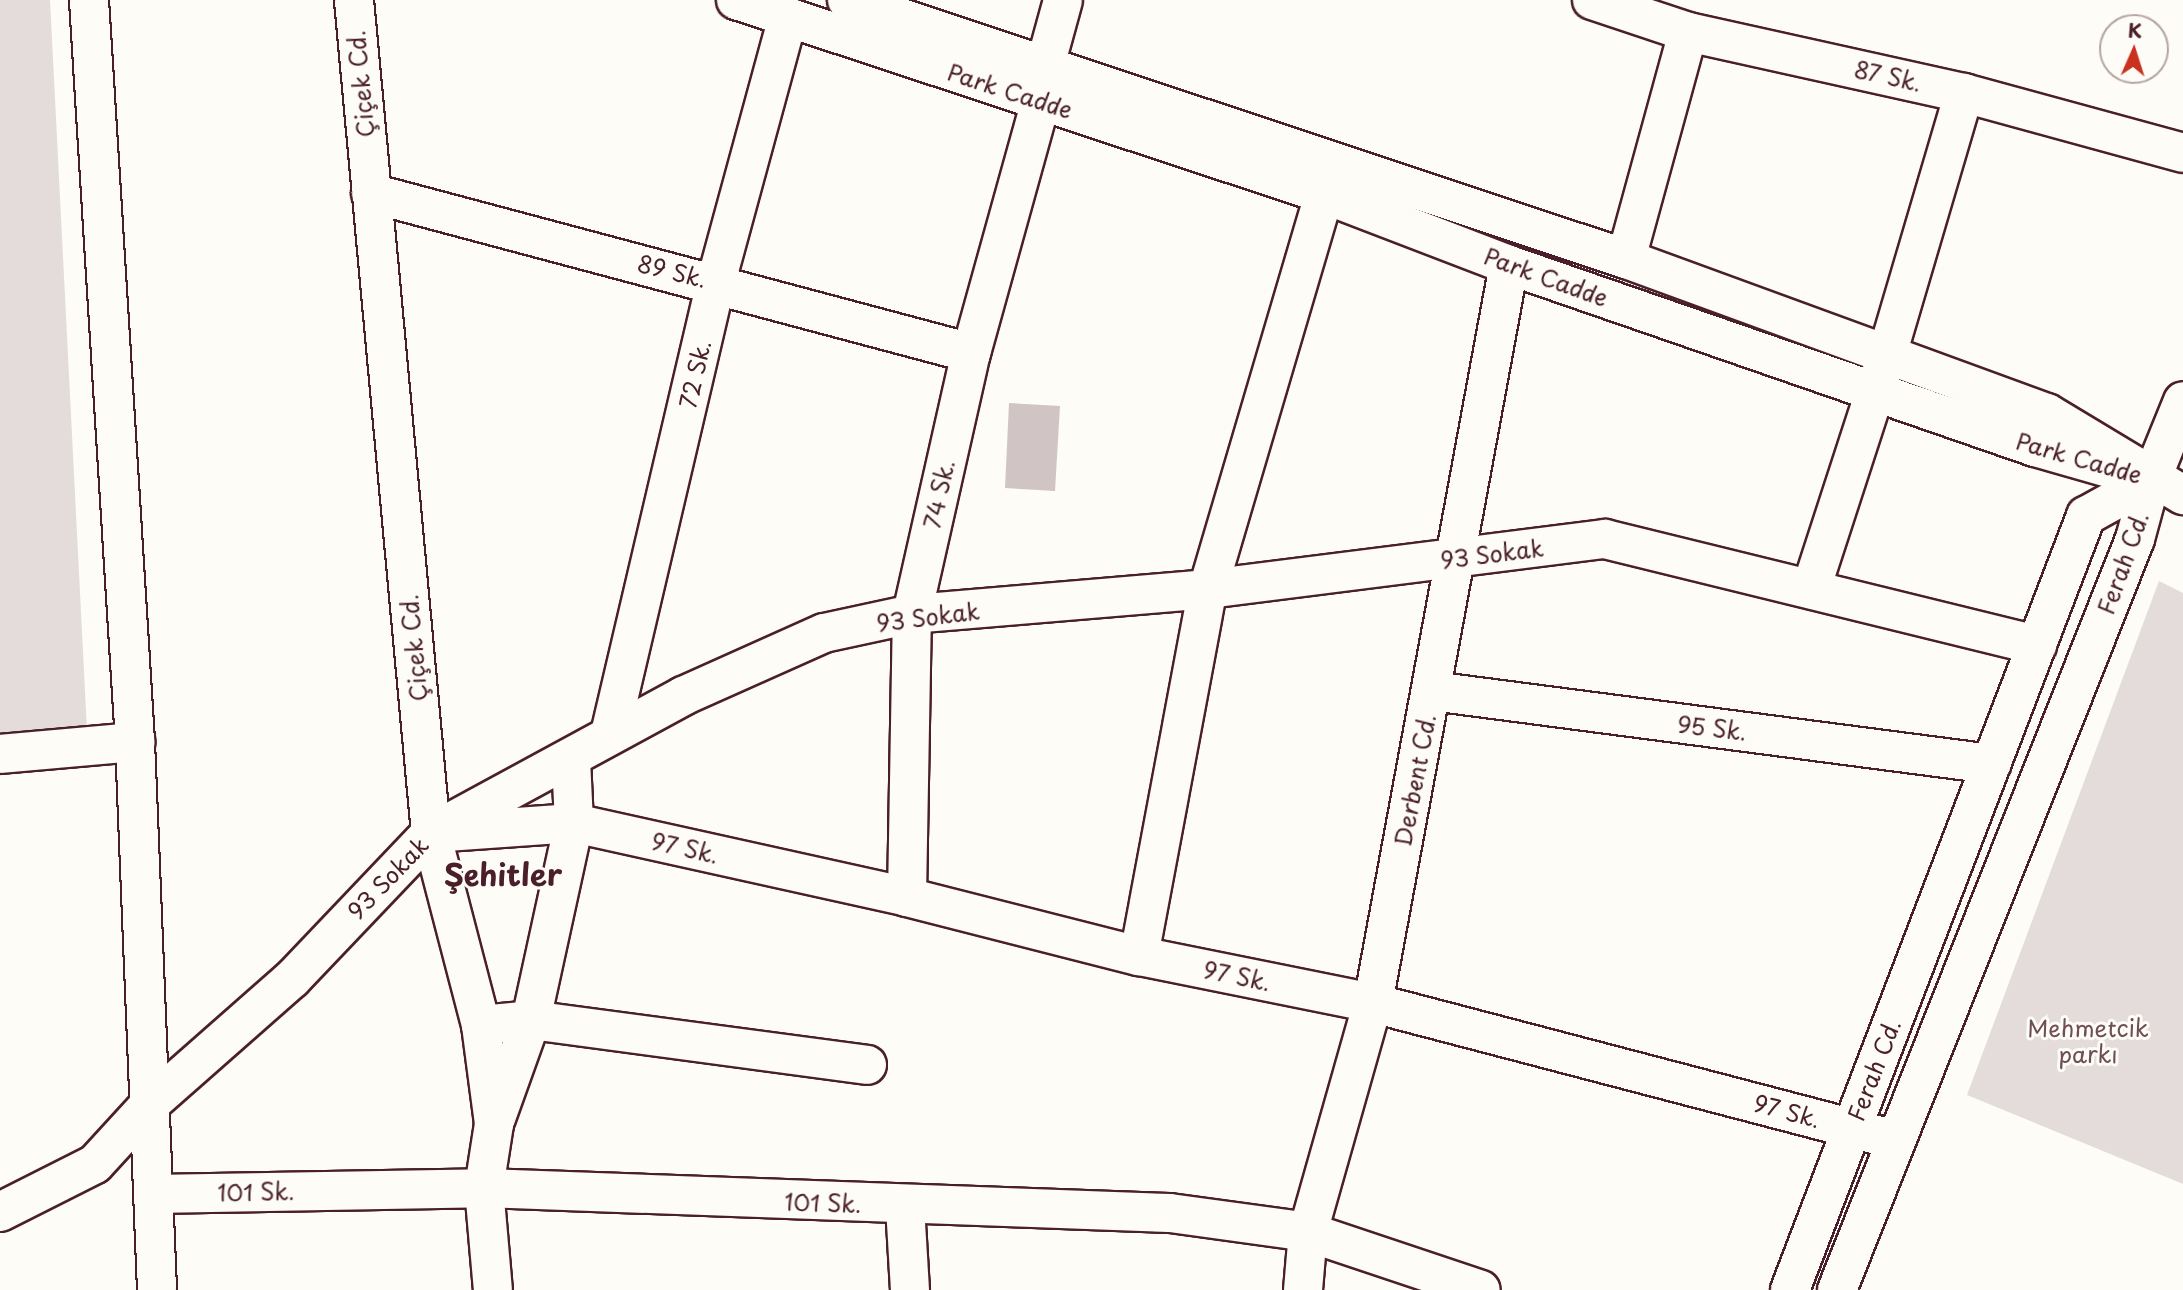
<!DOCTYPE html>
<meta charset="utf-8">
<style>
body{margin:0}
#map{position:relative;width:2183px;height:1290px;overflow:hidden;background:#fdfcf7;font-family:"Playpen Sans",sans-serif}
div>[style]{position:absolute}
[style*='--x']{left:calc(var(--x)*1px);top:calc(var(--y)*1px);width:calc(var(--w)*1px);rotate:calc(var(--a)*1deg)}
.green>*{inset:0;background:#e3dcda}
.building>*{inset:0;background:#d0c5c4}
.roads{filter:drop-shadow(2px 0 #4a1f2b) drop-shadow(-2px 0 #4a1f2b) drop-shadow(0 2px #4a1f2b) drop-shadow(0 -2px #4a1f2b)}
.minor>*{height:38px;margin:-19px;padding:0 19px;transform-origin:19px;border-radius:19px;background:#fdfcf7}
.major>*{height:38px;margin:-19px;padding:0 19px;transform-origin:19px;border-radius:19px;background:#fdfcf7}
span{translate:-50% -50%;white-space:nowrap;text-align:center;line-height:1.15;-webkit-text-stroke:6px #fdfcf7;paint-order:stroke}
.street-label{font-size:23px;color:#4a1f2b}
.park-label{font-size:23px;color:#704e57}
.district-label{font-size:30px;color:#4a1f2b;font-weight:700}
.north{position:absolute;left:2099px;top:14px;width:70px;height:70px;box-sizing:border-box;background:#fdfcf7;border:2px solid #b5a4a5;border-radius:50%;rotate:3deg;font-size:19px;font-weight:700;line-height:28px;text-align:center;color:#4a1f2b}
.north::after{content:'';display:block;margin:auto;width:24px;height:32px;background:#c8321e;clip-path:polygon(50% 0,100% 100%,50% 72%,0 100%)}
</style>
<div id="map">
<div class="green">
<div style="clip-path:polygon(0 0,50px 0,87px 731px,0 736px)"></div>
<div style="clip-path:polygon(2159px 581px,2183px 593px,2183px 1184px,1967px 1095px)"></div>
</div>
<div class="building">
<div style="clip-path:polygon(1009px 403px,1060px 406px,1055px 491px,1005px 488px)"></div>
</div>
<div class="roads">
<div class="minor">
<div style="--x:89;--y:0;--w:743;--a:86.45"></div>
<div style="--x:135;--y:742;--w:548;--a:87.7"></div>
<div style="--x:354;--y:0;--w:837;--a:84.72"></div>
<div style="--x:431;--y:833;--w:198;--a:75.4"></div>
<div style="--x:481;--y:1025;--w:100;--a:82.5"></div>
<div style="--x:494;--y:1124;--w:65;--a:98.9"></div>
<div style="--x:484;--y:1188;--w:102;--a:85"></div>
<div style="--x:1592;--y:0;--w:101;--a:18.4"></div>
<div style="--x:1688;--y:32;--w:283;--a:12.5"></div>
<div style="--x:1964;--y:93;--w:227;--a:15.3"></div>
<div style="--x:1045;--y:66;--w:68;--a:-74.7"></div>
<div style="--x:371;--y:193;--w:621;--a:14.93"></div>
<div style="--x:1626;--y:259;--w:235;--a:-74.7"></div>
<div style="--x:1811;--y:589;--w:246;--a:-72"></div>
<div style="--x:1887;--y:355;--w:273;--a:-73.6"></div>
<div style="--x:1432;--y:691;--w:564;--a:7.44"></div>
<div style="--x:610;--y:734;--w:464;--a:-76.8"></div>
<div style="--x:716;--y:282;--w:275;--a:-74.8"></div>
<div style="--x:0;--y:754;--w:136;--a:-5.1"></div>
<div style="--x:446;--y:832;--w:128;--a:-4"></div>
<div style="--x:574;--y:823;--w:341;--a:12.5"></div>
<div style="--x:907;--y:897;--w:239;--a:14.3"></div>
<div style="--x:1139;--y:956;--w:239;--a:11.4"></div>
<div style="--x:1373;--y:1003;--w:541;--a:14.68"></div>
<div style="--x:907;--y:897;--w:283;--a:-89"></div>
<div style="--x:912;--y:614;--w:268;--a:-77.3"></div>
<div style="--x:971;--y:353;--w:262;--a:-74.5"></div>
<div style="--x:1139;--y:956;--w:373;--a:-79.4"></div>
<div style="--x:1208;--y:589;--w:412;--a:-73.6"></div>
<div style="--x:481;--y:1025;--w:50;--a:-5.7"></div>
<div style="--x:531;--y:1020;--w:339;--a:7.6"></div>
<div style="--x:496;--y:1118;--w:104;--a:-70.3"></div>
<div style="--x:531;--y:1020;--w:202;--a:-77.7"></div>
<div style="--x:574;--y:823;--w:64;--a:-92.7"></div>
<div style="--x:153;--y:1194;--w:331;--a:-1"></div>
<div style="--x:484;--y:1188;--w:686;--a:2.09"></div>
<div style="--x:1170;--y:1213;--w:139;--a:7.8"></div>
<div style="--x:1308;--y:1232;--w:182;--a:18.5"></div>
<div style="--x:905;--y:1206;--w:84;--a:86.6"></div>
<div style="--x:0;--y:1212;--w:106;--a:-26.8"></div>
<div style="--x:95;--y:1164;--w:81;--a:-47.5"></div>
<div style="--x:150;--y:1104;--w:189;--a:-41.4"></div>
<div style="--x:292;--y:979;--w:202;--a:-46.4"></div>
<div style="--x:431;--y:833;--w:287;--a:-28.5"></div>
<div style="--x:683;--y:696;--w:154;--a:-24.1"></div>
<div style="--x:824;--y:633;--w:90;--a:-12.2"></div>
<div style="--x:912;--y:614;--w:297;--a:-4.8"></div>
<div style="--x:1208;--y:589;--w:400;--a:-7.2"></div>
<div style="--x:1605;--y:539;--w:445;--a:13.8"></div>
<div style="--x:1303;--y:1290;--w:58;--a:-85.1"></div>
<div style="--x:1308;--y:1232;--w:238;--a:-74.2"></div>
<div style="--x:1373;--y:1003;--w:750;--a:-79.56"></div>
<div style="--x:1790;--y:1290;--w:829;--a:-69.07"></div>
<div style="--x:2086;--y:516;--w:74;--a:-29"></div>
<div style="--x:1837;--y:1290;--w:808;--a:-68.36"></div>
<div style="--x:2135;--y:539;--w:61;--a:-74.8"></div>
</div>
<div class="major">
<div style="--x:736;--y:0;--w:619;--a:18.26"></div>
<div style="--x:1324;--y:194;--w:198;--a:21"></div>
<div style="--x:1509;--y:265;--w:557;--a:19.09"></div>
<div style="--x:2035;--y:447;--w:121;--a:15.9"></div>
<div style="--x:847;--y:0;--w:821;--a:18.39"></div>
<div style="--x:1626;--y:259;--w:448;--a:20.1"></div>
<div style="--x:2047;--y:413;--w:159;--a:31.1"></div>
<div style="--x:2151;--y:480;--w:85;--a:-67.9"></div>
</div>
</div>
<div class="street-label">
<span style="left:1888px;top:76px;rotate:13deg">87 Sk.</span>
<span style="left:361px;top:84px;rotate:-95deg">Çiçek Cd.</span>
<span style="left:1010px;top:91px;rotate:18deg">Park Cadde</span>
<span style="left:672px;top:271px;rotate:14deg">89 Sk.</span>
<span style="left:1546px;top:277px;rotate:20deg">Park Cadde</span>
<span style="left:695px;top:374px;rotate:-77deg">72 Sk.</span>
<span style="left:2079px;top:458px;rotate:16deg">Park Cadde</span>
<span style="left:939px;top:494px;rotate:-77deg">74 Sk.</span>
<span style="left:1492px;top:554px;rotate:-7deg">93 Sokak</span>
<span style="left:2123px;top:563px;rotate:-70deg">Ferah Cd.</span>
<span style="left:928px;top:617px;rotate:-7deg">93 Sokak</span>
<span style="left:414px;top:648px;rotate:-95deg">Çiçek Cd.</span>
<span style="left:1712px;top:728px;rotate:7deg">95 Sk.</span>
<span style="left:1415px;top:780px;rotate:-79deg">Derbent Cd.</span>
<span style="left:685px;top:848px;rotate:13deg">97 Sk.</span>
<span style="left:388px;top:878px;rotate:-46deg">93 Sokak</span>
<span style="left:1237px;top:976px;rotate:12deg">97 Sk.</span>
<span style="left:1874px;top:1070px;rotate:-69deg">Ferah Cd.</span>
<span style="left:1787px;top:1111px;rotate:15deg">97 Sk.</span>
<span style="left:256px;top:1192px;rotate:-1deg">101 Sk.</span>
<span style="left:823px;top:1203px;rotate:2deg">101 Sk.</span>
</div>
<div class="park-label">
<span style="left:2088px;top:1041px">Mehmetcik<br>parkı</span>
</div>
<div class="district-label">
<span style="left:503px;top:874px">Şehitler</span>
</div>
<div class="north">K</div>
</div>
